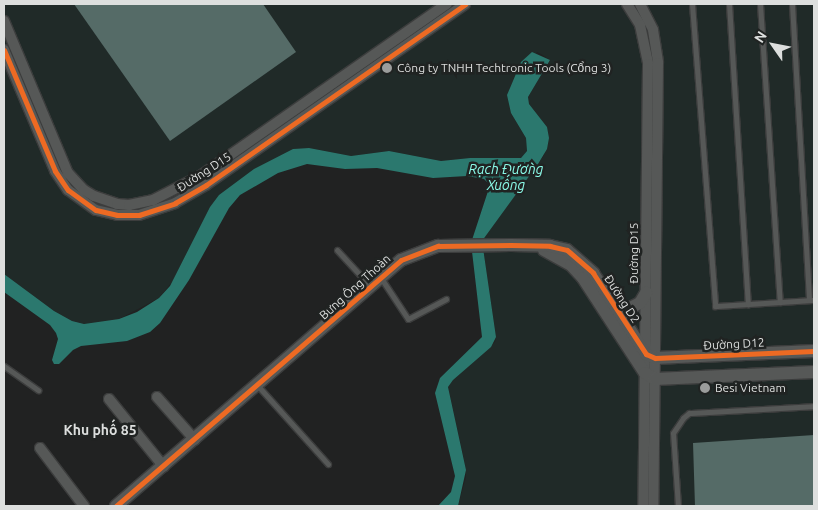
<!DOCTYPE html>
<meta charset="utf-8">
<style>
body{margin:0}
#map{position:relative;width:818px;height:510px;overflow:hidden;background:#212222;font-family:Ubuntu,sans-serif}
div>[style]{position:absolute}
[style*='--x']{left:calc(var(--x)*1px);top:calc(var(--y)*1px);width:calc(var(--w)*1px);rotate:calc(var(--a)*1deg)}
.built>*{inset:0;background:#202a28}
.water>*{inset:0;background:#2b786e}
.building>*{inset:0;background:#556b67}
.roads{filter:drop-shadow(1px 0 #3c3d3d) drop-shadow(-1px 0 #3c3d3d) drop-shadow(0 1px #3c3d3d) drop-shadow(0 -1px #3c3d3d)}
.service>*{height:5px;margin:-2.5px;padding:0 2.5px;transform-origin:2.5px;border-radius:2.5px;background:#565857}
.minor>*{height:10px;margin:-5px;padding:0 5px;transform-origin:5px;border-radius:5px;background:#565857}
.tertiary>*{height:12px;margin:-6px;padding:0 6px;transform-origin:6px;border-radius:6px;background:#565857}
.cycleway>*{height:5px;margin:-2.5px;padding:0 2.5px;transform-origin:2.5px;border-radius:2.5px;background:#ed6a23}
.dots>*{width:14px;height:14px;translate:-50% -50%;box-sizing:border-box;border:2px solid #202322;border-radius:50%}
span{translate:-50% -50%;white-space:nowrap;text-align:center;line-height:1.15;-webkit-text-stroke:5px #202322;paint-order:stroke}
.poi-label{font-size:12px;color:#dddfde}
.left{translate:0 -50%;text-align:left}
.street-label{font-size:12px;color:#dddfde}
.water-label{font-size:14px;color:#8bfbe9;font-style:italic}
.neighbourhood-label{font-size:14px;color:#dddfde;font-weight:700}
.frame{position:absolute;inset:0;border:5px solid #dddfde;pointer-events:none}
.north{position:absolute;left:748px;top:20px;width:50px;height:50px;-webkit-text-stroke:4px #202322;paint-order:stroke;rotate:303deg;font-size:14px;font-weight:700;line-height:20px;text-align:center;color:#dddfde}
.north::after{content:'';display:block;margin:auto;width:18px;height:22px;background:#dddfde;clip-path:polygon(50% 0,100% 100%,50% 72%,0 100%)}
</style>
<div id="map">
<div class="built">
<div style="clip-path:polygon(4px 4px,814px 4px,814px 506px,458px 506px,466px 477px,465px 464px,448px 387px,453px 380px,495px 342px,496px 337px,482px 241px,544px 155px,547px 127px,529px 104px,528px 97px,550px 60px,541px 54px,537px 52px,511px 113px,526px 138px,527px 151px,521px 158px,470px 158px,441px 161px,389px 151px,351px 156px,309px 148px,293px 149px,210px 207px,176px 277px,159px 298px,119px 319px,84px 324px,72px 321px,54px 311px,4px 274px)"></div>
</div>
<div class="water">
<div style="clip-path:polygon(532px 52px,550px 60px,528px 97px,529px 104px,547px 127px,549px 138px,547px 149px,538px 164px,482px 241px,496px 337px,491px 347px,453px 380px,448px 387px,466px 470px,458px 506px,438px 506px,451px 492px,455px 476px,435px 393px,440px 378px,482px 337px,471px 243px,490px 185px,484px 179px,467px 176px,433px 178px,377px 168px,345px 169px,307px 164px,278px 173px,240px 195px,229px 208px,189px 280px,160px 323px,150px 332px,127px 341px,81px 346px,73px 350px,59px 364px,54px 364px,52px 360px,58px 339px,56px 333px,50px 325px,4px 292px,4px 274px,54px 311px,72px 321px,84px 324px,119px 319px,137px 312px,159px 298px,170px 286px,210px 207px,219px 195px,254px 169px,293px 149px,309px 148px,351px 156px,389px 151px,441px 161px,470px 158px,521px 158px,527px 151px,526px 138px,511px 113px,507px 95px,521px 62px)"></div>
</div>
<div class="building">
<div style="clip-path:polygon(74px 4px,263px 4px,296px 52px,170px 141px)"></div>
<div style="clip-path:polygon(814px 435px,814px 505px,695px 506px,693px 443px)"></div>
</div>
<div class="roads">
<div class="service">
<div style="--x:692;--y:4;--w:303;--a:85.6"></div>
<div style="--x:715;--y:306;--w:99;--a:-3.5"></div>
<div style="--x:729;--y:4;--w:301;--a:86.4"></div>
<div style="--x:760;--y:4;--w:299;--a:86.2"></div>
<div style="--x:792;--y:4;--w:296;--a:86.7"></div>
<div style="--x:337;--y:250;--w:50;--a:47.4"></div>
<div style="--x:381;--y:278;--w:49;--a:56.6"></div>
<div style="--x:408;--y:319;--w:43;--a:-27.8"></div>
<div style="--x:4;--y:366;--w:42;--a:35.2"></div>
<div style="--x:258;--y:386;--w:105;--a:48.1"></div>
<div style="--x:678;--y:506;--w:73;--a:-93.9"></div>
<div style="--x:673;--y:433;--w:18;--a:-56"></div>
<div style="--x:683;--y:418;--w:8;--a:-40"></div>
<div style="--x:689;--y:413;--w:125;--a:-3.2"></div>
</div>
<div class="minor">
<div style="--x:627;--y:4;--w:25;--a:58"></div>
<div style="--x:640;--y:25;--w:40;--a:78"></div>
<div style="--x:648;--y:64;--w:442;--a:90.6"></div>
<div style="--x:640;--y:4;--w:29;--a:63"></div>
<div style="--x:653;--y:30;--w:33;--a:81"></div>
<div style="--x:658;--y:63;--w:443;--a:90.6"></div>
<div style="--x:4;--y:21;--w:165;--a:67.2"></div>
<div style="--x:68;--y:173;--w:23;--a:47"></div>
<div style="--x:84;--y:190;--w:12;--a:31"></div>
<div style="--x:94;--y:196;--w:24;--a:19"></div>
<div style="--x:117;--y:204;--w:12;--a:5"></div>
<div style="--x:129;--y:205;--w:25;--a:-12"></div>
<div style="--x:153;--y:200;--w:53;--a:-27.1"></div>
<div style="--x:200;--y:176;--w:301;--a:-34.9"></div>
<div style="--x:4;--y:50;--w:131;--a:67.1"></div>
<div style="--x:55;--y:171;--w:23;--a:56"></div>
<div style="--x:68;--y:190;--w:34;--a:36"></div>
<div style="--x:96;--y:210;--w:22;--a:13"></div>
<div style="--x:117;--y:215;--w:22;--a:0"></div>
<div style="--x:139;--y:215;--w:38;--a:-18"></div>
<div style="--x:175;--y:203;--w:36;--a:-30"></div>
<div style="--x:206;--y:185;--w:316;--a:-34.9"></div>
<div style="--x:157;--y:397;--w:57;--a:48.5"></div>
<div style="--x:109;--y:399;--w:87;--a:51"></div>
<div style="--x:40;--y:448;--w:73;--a:52.8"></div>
</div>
<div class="tertiary">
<div style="--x:544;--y:250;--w:31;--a:29"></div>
<div style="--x:571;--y:265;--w:18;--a:47"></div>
<div style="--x:583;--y:278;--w:113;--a:56.9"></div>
<div style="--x:645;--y:373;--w:12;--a:31"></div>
<div style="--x:655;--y:379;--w:159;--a:-2.5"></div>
<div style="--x:613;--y:302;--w:9;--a:41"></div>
<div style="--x:620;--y:308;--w:10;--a:0"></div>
<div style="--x:630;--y:308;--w:11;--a:-27"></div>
<div style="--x:640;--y:303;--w:12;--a:-59"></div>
<div style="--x:116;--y:506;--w:376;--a:-40.8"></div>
<div style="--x:401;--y:260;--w:40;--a:-21"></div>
<div style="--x:438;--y:246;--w:73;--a:-0.8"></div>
<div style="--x:511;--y:245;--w:39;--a:1"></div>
<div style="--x:550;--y:246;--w:17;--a:13"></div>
<div style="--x:567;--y:250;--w:35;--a:41"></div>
<div style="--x:593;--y:273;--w:97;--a:56.8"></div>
<div style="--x:646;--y:354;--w:10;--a:24"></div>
<div style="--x:655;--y:358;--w:159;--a:-2.5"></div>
</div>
</div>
<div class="cycleway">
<div style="--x:4;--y:50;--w:131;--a:67.1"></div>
<div style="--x:55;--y:171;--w:23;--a:56"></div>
<div style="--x:68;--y:190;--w:34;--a:36"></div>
<div style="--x:96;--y:210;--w:22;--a:13"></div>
<div style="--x:117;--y:215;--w:22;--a:0"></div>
<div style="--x:139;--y:215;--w:38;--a:-18"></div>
<div style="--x:175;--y:203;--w:36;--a:-30"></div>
<div style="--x:206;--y:185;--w:316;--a:-34.9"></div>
<div style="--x:116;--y:506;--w:376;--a:-40.8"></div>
<div style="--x:401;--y:260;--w:40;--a:-21"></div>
<div style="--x:438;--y:246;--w:73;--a:-0.8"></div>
<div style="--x:511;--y:245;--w:39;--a:1"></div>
<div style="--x:550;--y:246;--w:17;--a:13"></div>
<div style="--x:567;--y:250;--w:35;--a:41"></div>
<div style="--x:593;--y:273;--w:97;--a:56.8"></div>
<div style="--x:646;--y:354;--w:10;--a:24"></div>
<div style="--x:655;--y:358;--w:159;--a:-2.5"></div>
</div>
<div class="dots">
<div style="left:387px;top:68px;background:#9b9d9c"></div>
<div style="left:705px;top:388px;background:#9b9d9c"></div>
</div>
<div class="poi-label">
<span class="left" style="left:397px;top:68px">Công ty TNHH Techtronic Tools (Cổng 3)</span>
<span class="left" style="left:715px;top:388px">Besi Vietnam</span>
</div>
<div class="street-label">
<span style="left:204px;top:172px;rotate:-33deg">Đường D15</span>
<span style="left:634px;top:253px;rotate:-90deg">Đường D15</span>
<span style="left:355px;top:287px;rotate:-42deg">Bưng Ông Thoàn</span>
<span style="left:622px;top:299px;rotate:57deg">Đường D2</span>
<span style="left:734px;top:344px;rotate:-3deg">Đường D12</span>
</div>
<div class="water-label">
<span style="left:506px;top:177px">Rạch Đường<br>Xuống</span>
</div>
<div class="neighbourhood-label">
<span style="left:100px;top:430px">Khu phố 85</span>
</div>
<div class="frame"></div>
<div class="north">N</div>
</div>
